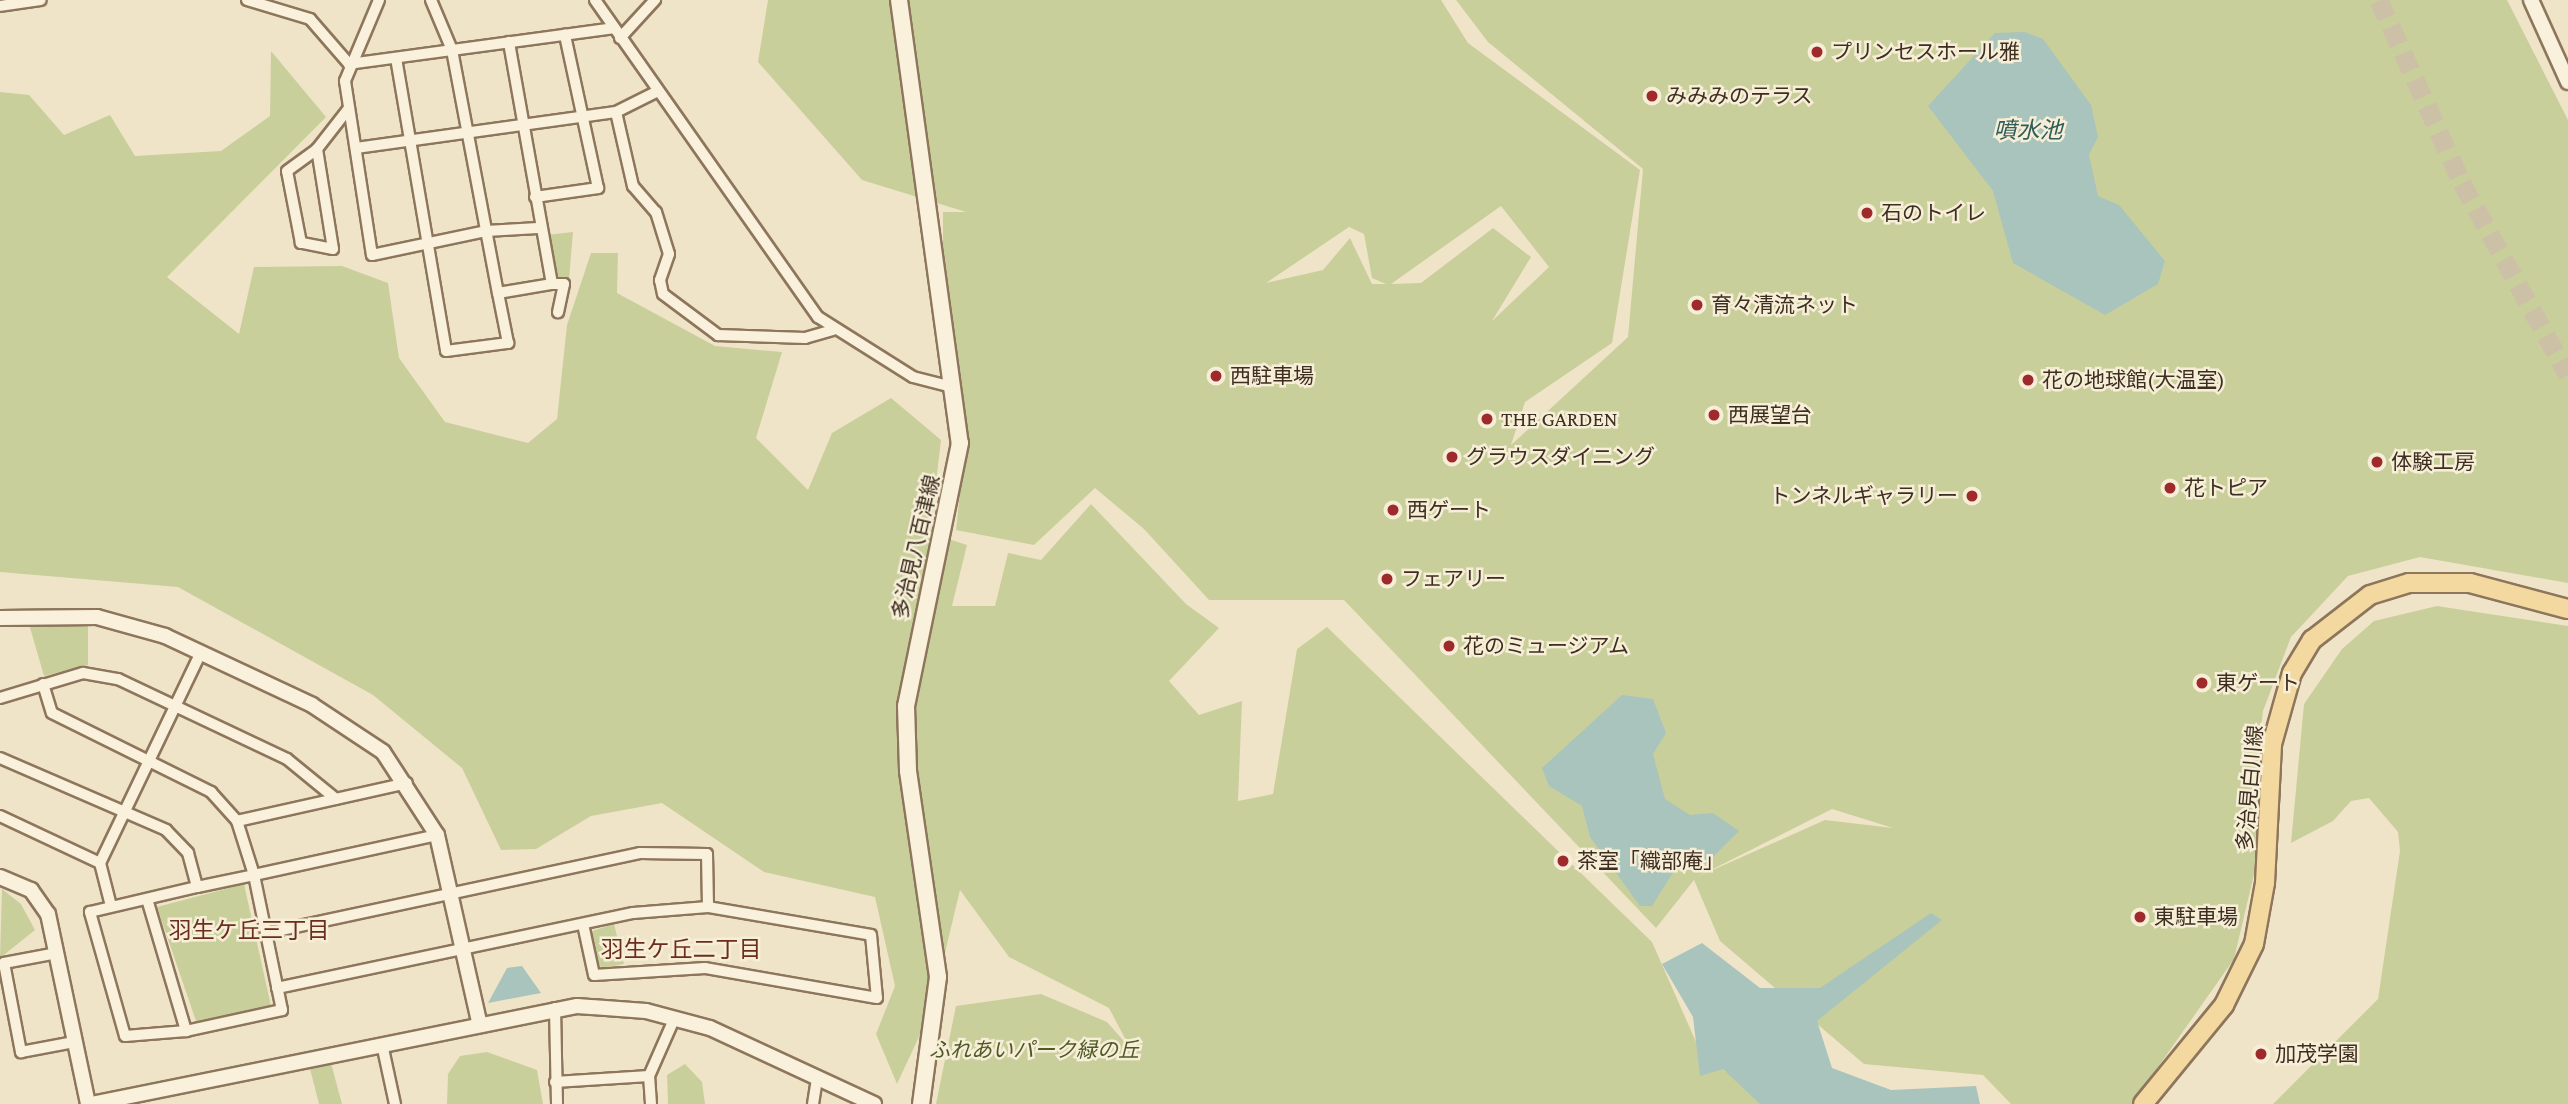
<!DOCTYPE html>
<meta charset="utf-8">
<style>
body{margin:0}
#map{position:relative;width:2568px;height:1104px;overflow:hidden;background:#f0e4c8;font-family:"Crimson Pro","Noto Sans JP",serif}
div>[style]{position:absolute}
[style*='--x']{left:calc(var(--x)*1px);top:calc(var(--y)*1px);width:calc(var(--w)*1px);rotate:calc(var(--a)*1deg)}
.green>*{inset:0;background:#c9cf9b}
.water>*{inset:0;background:#a9c4bc}
.motorway-tunnel>*{height:19px;margin-top:-9.5px;transform-origin:0;background:repeating-linear-gradient(90deg,#ccc0a6 0 19px,transparent 0 29px)}
.roads{filter:drop-shadow(2px 0 #8d765c) drop-shadow(-2px 0 #8d765c) drop-shadow(0 2px #8d765c) drop-shadow(0 -2px #8d765c)}
.minor>*{height:10px;margin:-5px;padding:0 5px;transform-origin:5px;border-radius:5px;background:#faf1dc}
.tertiary>*{height:14px;margin:-7px;padding:0 7px;transform-origin:7px;border-radius:7px;background:#faf1dc}
.secondary>*{height:16px;margin:-8px;padding:0 8px;transform-origin:8px;border-radius:8px;background:#faf1dc}
.primary>*{height:18px;margin:-9px;padding:0 9px;transform-origin:9px;border-radius:9px;background:#f3d9a0}
.dots>*{width:19px;height:19px;translate:-50% -50%;box-sizing:border-box;border:4px solid #f7eed8;border-radius:50%}
span{translate:-50% -50%;white-space:nowrap;text-align:center;line-height:1.15;-webkit-text-stroke:5px #f7eed8;paint-order:stroke}
.poi-label{font-size:21px;color:#3d2e20}
.left{translate:0 -50%;text-align:left}
.right{translate:-100% -50%;text-align:right}
.street-label{font-size:21px;color:#3d2e20}
.park-label{font-size:21px;color:#4d5a26;font-style:italic}
.water-label{font-size:23px;color:#2f5d5a;font-style:italic}
.neighbourhood-label{font-size:23px;color:#6b2e1e}
</style>
<div id="map">
<div class="green">
<div style="clip-path:polygon(evenodd,768px 0,1441px 0,1468px 43px,1640px 170px,1612px 343px,1525px 402px,1511px 445px,1628px 337px,1643px 169px,1488px 42px,1456px 0,2507px 0,2568px 120px,2568px 583px,2420px 557px,2348px 576px,2291px 637px,2263px 711px,2254px 790px,2261px 803px,2259px 853px,2234px 959px,2132px 1104px,2011px 1104px,1983px 1075px,1864px 1064px,1720px 941px,1694px 880px,1656px 928px,1344px 600px,1209px 600px,1144px 529px,1095px 488px,1034px 545px,956px 530px,967px 428px,943px 263px,943px 212px,966px 212px,862px 180px,758px 62px,768px 0,1501px 206px,1549px 267px,1492px 321px,1531px 257px,1493px 228px,1421px 283px,1391px 284px,1501px 206px,768px 0,1349px 227px,1364px 234px,1372px 278px,1386px 284px,1372px 284px,1350px 238px,1323px 270px,1266px 283px,1349px 227px,768px 0,1832px 809px,1893px 828px,1825px 820px,1697px 877px,1832px 809px)"></div>
<div style="clip-path:polygon(271px 51px,326px 117px,167px 277px,239px 334px,254px 267px,342px 266px,388px 283px,399px 358px,445px 422px,528px 443px,557px 419px,567px 325px,591px 253px,618px 253px,617px 293px,715px 346px,782px 352px,756px 438px,808px 490px,832px 433px,891px 398px,941px 440px,930px 533px,967px 545px,952px 606px,995px 606px,1008px 553px,1041px 560px,1091px 504px,1186px 604px,1219px 628px,1169px 681px,1199px 715px,1242px 701px,1238px 801px,1273px 794px,1297px 649px,1327px 627px,1652px 942px,1700px 1051px,1767px 1104px,936px 1104px,956px 1006px,1041px 994px,1107px 1022px,1130px 1048px,1109px 1008px,1009px 957px,960px 890px,931px 1011px,897px 1084px,876px 1034px,895px 986px,875px 897px,764px 872px,662px 803px,591px 816px,536px 849px,501px 850px,462px 768px,373px 695px,178px 587px,0 572px,0 92px,29px 95px,64px 135px,110px 115px,135px 156px,221px 151px,270px 116px)"></div>
<div style="clip-path:polygon(573px 232px,569px 279px,556px 281px,547px 235px)"></div>
<div style="clip-path:polygon(2437px 606px,2568px 626px,2568px 1104px,2273px 1104px,2378px 999px,2400px 851px,2398px 832px,2369px 798px,2351px 801px,2333px 821px,2291px 843px,2304px 704px,2342px 649px,2374px 621px)"></div>
<div style="clip-path:polygon(29px 624px,88px 625px,88px 665px,44px 676px)"></div>
<div style="clip-path:polygon(244px 884px,271px 1006px,197px 1024px,157px 907px)"></div>
<div style="clip-path:polygon(2px 889px,21px 904px,35px 930px,0 958px)"></div>
<div style="clip-path:polygon(614px 924px,624px 964px,603px 968px,596px 963px,589px 932px)"></div>
<div style="clip-path:polygon(487px 1052px,537px 1070px,543px 1104px,447px 1104px,448px 1074px,460px 1056px)"></div>
<div style="clip-path:polygon(331px 1063px,342px 1104px,319px 1104px,310px 1069px)"></div>
<div style="clip-path:polygon(685px 1064px,702px 1082px,705px 1104px,668px 1104px,667px 1075px)"></div>
</div>
<div class="water">
<div style="clip-path:polygon(2025px 32px,2043px 39px,2091px 105px,2098px 137px,2089px 155px,2098px 196px,2119px 205px,2165px 261px,2158px 284px,2105px 315px,2013px 263px,1993px 191px,1928px 106px,1995px 33px)"></div>
<div style="clip-path:polygon(1622px 695px,1653px 699px,1666px 733px,1653px 754px,1665px 799px,1690px 815px,1713px 813px,1739px 831px,1706px 864px,1691px 859px,1676px 868px,1652px 906px,1640px 906px,1590px 837px,1582px 806px,1549px 786px,1542px 768px)"></div>
<div style="clip-path:polygon(1931px 913px,1942px 920px,1817px 1021px,1832px 1068px,1891px 1090px,1976px 1086px,1980px 1104px,1760px 1104px,1723px 1069px,1700px 1076px,1693px 1017px,1662px 964px,1702px 943px,1760px 988px,1820px 988px)"></div>
<div style="clip-path:polygon(522px 966px,541px 993px,488px 1003px,507px 968px)"></div>
</div>
<div class="motorway-tunnel">
<div style="--x:2379;--y:0;--w:201;--a:65.6"></div>
<div style="--x:2462;--y:183;--w:219;--a:61.1"></div>
</div>
<div class="roads">
<div class="minor">
<div style="--x:247;--y:0;--w:66;--a:16.8"></div>
<div style="--x:310;--y:19;--w:60;--a:49.1"></div>
<div style="--x:379;--y:0;--w:88;--a:112.8"></div>
<div style="--x:345;--y:81;--w:176;--a:81.2"></div>
<div style="--x:372;--y:255;--w:116;--a:-11.9"></div>
<div style="--x:486;--y:231;--w:52;--a:-3.3"></div>
<div style="--x:431;--y:0;--w:54;--a:67.2"></div>
<div style="--x:452;--y:50;--w:247;--a:79.3"></div>
<div style="--x:595;--y:0;--w:388;--a:54.9"></div>
<div style="--x:818;--y:317;--w:112;--a:32.3"></div>
<div style="--x:913;--y:377;--w:40;--a:14.4"></div>
<div style="--x:0;--y:6;--w:41;--a:-8.3"></div>
<div style="--x:620;--y:38;--w:52;--a:-47.4"></div>
<div style="--x:396;--y:58;--w:297;--a:80.3"></div>
<div style="--x:446;--y:351;--w:63;--a:-7.4"></div>
<div style="--x:508;--y:343;--w:51;--a:-101.3"></div>
<div style="--x:498;--y:293;--w:55;--a:-9.5"></div>
<div style="--x:552;--y:284;--w:246;--a:-100.1"></div>
<div style="--x:349;--y:64;--w:267;--a:-7.7"></div>
<div style="--x:616;--y:112;--w:76;--a:77.1"></div>
<div style="--x:633;--y:186;--w:35;--a:49"></div>
<div style="--x:656;--y:212;--w:44;--a:72.8"></div>
<div style="--x:669;--y:254;--w:28;--a:109"></div>
<div style="--x:660;--y:280;--w:14;--a:78"></div>
<div style="--x:663;--y:294;--w:69;--a:36.7"></div>
<div style="--x:718;--y:335;--w:87;--a:2"></div>
<div style="--x:805;--y:338;--w:29;--a:-16"></div>
<div style="--x:356;--y:148;--w:262;--a:-7.9"></div>
<div style="--x:616;--y:112;--w:47;--a:-26.6"></div>
<div style="--x:317;--y:149;--w:101;--a:80.9"></div>
<div style="--x:333;--y:249;--w:33;--a:-169"></div>
<div style="--x:301;--y:243;--w:73;--a:-101"></div>
<div style="--x:287;--y:171;--w:37;--a:-36"></div>
<div style="--x:317;--y:149;--w:52;--a:-52"></div>
<div style="--x:535;--y:197;--w:64;--a:-8.1"></div>
<div style="--x:598;--y:188;--w:157;--a:-102.2"></div>
<div style="--x:552;--y:284;--w:12;--a:0"></div>
<div style="--x:564;--y:284;--w:29;--a:102"></div>
<div style="--x:43;--y:684;--w:30;--a:73"></div>
<div style="--x:52;--y:713;--w:178;--a:26.4"></div>
<div style="--x:211;--y:792;--w:39;--a:48"></div>
<div style="--x:237;--y:821;--w:57;--a:72.5"></div>
<div style="--x:254;--y:875;--w:138;--a:78.3"></div>
<div style="--x:282;--y:1010;--w:98;--a:167.7"></div>
<div style="--x:186;--y:1031;--w:61;--a:175.3"></div>
<div style="--x:125;--y:1036;--w:129;--a:-105.8"></div>
<div style="--x:90;--y:912;--w:110;--a:-13.2"></div>
<div style="--x:197;--y:887;--w:58;--a:-11.9"></div>
<div style="--x:254;--y:875;--w:187;--a:-12.3"></div>
<div style="--x:0;--y:698;--w:87;--a:-16.8"></div>
<div style="--x:83;--y:673;--w:36;--a:10"></div>
<div style="--x:118;--y:679;--w:187;--a:25.3"></div>
<div style="--x:287;--y:759;--w:63;--a:39.2"></div>
<div style="--x:0;--y:758;--w:181;--a:23.4"></div>
<div style="--x:166;--y:830;--w:32;--a:46"></div>
<div style="--x:188;--y:853;--w:35;--a:75"></div>
<div style="--x:0;--y:816;--w:110;--a:25.2"></div>
<div style="--x:237;--y:821;--w:174;--a:-12.6"></div>
<div style="--x:147;--y:899;--w:138;--a:73.5"></div>
<div style="--x:111;--y:906;--w:44;--a:-104.3"></div>
<div style="--x:100;--y:863;--w:234;--a:-64.4"></div>
<div style="--x:267;--y:933;--w:381;--a:-12.1"></div>
<div style="--x:640;--y:853;--w:67;--a:0.9"></div>
<div style="--x:707;--y:854;--w:53;--a:88.9"></div>
<div style="--x:57;--y:953;--w:54;--a:169.3"></div>
<div style="--x:4;--y:963;--w:91;--a:79.2"></div>
<div style="--x:21;--y:1052;--w:54;--a:-10.7"></div>
<div style="--x:277;--y:988;--w:364;--a:-11.9"></div>
<div style="--x:633;--y:913;--w:75;--a:-4.6"></div>
<div style="--x:708;--y:907;--w:165;--a:9.7"></div>
<div style="--x:871;--y:935;--w:63;--a:84.6"></div>
<div style="--x:877;--y:998;--w:175;--a:-170.1"></div>
<div style="--x:705;--y:968;--w:111;--a:176.4"></div>
<div style="--x:594;--y:975;--w:52;--a:-102.2"></div>
<div style="--x:555;--y:1008;--w:96;--a:88.8"></div>
<div style="--x:382;--y:1044;--w:61;--a:77.8"></div>
<div style="--x:555;--y:1082;--w:94;--a:-3.7"></div>
<div style="--x:651;--y:1104;--w:28;--a:-94"></div>
<div style="--x:649;--y:1076;--w:64;--a:-66.2"></div>
<div style="--x:813;--y:1104;--w:25;--a:-81"></div>
</div>
<div class="tertiary">
<div style="--x:2531;--y:0;--w:90;--a:65.7"></div>
<div style="--x:0;--y:618;--w:97;--a:-0.6"></div>
<div style="--x:97;--y:617;--w:71;--a:15.6"></div>
<div style="--x:165;--y:636;--w:162;--a:25.1"></div>
<div style="--x:312;--y:705;--w:85;--a:33.5"></div>
<div style="--x:383;--y:752;--w:99;--a:57"></div>
<div style="--x:437;--y:835;--w:192;--a:77.3"></div>
<div style="--x:0;--y:877;--w:34;--a:23"></div>
<div style="--x:31;--y:890;--w:29;--a:55"></div>
<div style="--x:48;--y:914;--w:194;--a:78.1"></div>
<div style="--x:91;--y:1104;--w:496;--a:-11.4"></div>
<div style="--x:577;--y:1006;--w:69;--a:4.1"></div>
<div style="--x:646;--y:1011;--w:66;--a:14.9"></div>
<div style="--x:710;--y:1028;--w:181;--a:24.9"></div>
</div>
<div class="secondary">
<div style="--x:899;--y:0;--w:447;--a:82.2"></div>
<div style="--x:960;--y:443;--w:268;--a:101.6"></div>
<div style="--x:906;--y:706;--w:65;--a:88.2"></div>
<div style="--x:908;--y:771;--w:208;--a:81.7"></div>
<div style="--x:938;--y:977;--w:128;--a:97.6"></div>
</div>
<div class="primary">
<div style="--x:2143;--y:1104;--w:128;--a:-50.7"></div>
<div style="--x:2224;--y:1005;--w:68;--a:-63.8"></div>
<div style="--x:2254;--y:944;--w:62;--a:-79.8"></div>
<div style="--x:2265;--y:883;--w:139;--a:-87.1"></div>
<div style="--x:2272;--y:744;--w:74;--a:-74.3"></div>
<div style="--x:2292;--y:673;--w:39;--a:-59"></div>
<div style="--x:2312;--y:640;--w:73;--a:-37.8"></div>
<div style="--x:2370;--y:595;--w:41;--a:-17.1"></div>
<div style="--x:2409;--y:583;--w:61;--a:0"></div>
<div style="--x:2470;--y:583;--w:101;--a:14.9"></div>
</div>
</div>
<div class="dots">
<div style="left:1817px;top:52px;background:#9e2a2b"></div>
<div style="left:1652px;top:96px;background:#9e2a2b"></div>
<div style="left:1867px;top:213px;background:#9e2a2b"></div>
<div style="left:1697px;top:305px;background:#9e2a2b"></div>
<div style="left:1216px;top:376px;background:#9e2a2b"></div>
<div style="left:2028px;top:380px;background:#9e2a2b"></div>
<div style="left:1714px;top:415px;background:#9e2a2b"></div>
<div style="left:1487px;top:419px;background:#9e2a2b"></div>
<div style="left:1452px;top:457px;background:#9e2a2b"></div>
<div style="left:2377px;top:462px;background:#9e2a2b"></div>
<div style="left:2170px;top:488px;background:#9e2a2b"></div>
<div style="left:1972px;top:496px;background:#9e2a2b"></div>
<div style="left:1393px;top:510px;background:#9e2a2b"></div>
<div style="left:1387px;top:579px;background:#9e2a2b"></div>
<div style="left:1449px;top:646px;background:#9e2a2b"></div>
<div style="left:2202px;top:683px;background:#9e2a2b"></div>
<div style="left:1563px;top:861px;background:#9e2a2b"></div>
<div style="left:2140px;top:917px;background:#9e2a2b"></div>
<div style="left:2261px;top:1054px;background:#9e2a2b"></div>
</div>
<div class="poi-label">
<span class="left" style="left:1831px;top:52px">プリンセスホール雅</span>
<span class="left" style="left:1666px;top:96px">みみみのテラス</span>
<span class="left" style="left:1881px;top:213px">石のトイレ</span>
<span class="left" style="left:1711px;top:305px">育々清流ネット</span>
<span class="left" style="left:1230px;top:376px">西駐車場</span>
<span class="left" style="left:2042px;top:380px">花の地球館(大温室)</span>
<span class="left" style="left:1728px;top:415px">西展望台</span>
<span class="left" style="left:1501px;top:419px">THE GARDEN</span>
<span class="left" style="left:1466px;top:457px">グラウスダイニング</span>
<span class="left" style="left:2391px;top:462px">体験工房</span>
<span class="left" style="left:2184px;top:488px">花トピア</span>
<span class="right" style="left:1958px;top:496px">トンネルギャラリー</span>
<span class="left" style="left:1407px;top:510px">西ゲート</span>
<span class="left" style="left:1401px;top:579px">フェアリー</span>
<span class="left" style="left:1463px;top:646px">花のミュージアム</span>
<span class="left" style="left:2216px;top:683px">東ゲート</span>
<span class="left" style="left:1577px;top:861px">茶室「織部庵」</span>
<span class="left" style="left:2154px;top:917px">東駐車場</span>
<span class="left" style="left:2275px;top:1054px">加茂学園</span>
</div>
<div class="street-label">
<span style="left:916px;top:547px;rotate:-77deg">多治見八百津線</span>
<span style="left:2250px;top:788px;rotate:-85deg">多治見白川線</span>
</div>
<div class="park-label">
<span style="left:1034px;top:1050px">ふれあいパーク緑の丘</span>
</div>
<div class="water-label">
<span style="left:2028px;top:130px">噴水池</span>
</div>
<div class="neighbourhood-label">
<span style="left:249px;top:930px">羽生ケ丘三丁目</span>
<span style="left:681px;top:949px">羽生ケ丘二丁目</span>
</div>
</div>
